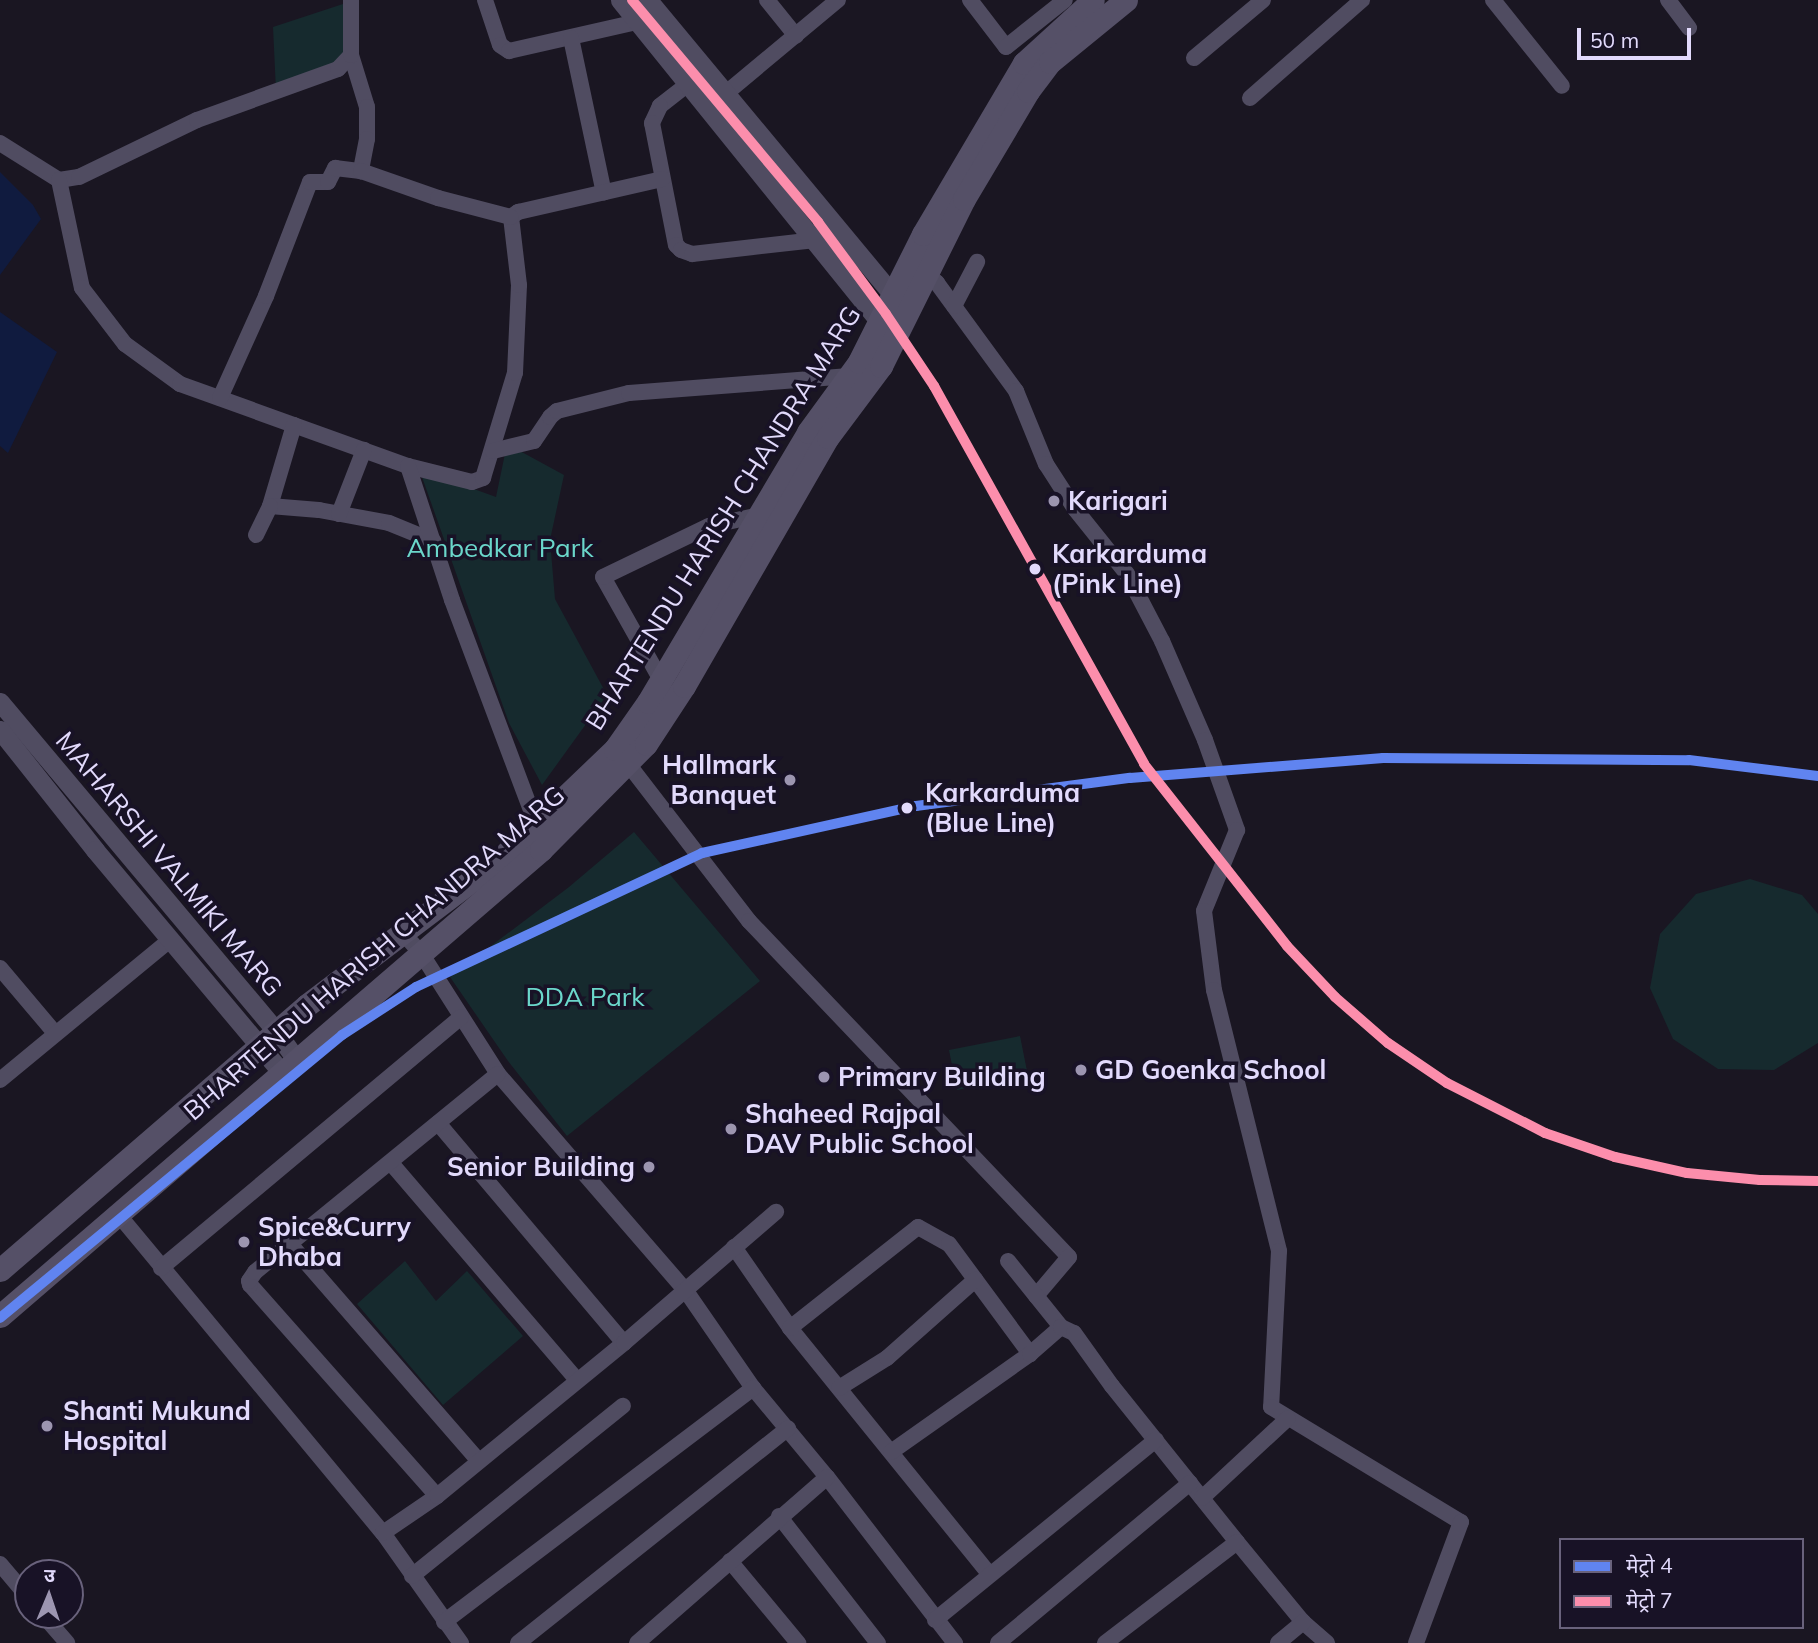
<!DOCTYPE html>
<meta charset="utf-8">
<style>
body{margin:0}
#map{position:relative;width:1818px;height:1643px;overflow:hidden;background:#1a1622;font-family:Mulish,"Noto Sans Devanagari",sans-serif}
div>[style]{position:absolute}
[style*='--x']{left:calc(var(--x)*1px);top:calc(var(--y)*1px);width:calc(var(--w)*1px);rotate:calc(var(--a)*1deg)}
.green>*{inset:0;background:#162a2e}
.water>*{inset:0;background:#101b3f}
.minor>*{height:16px;margin:-8px;padding:0 8px;transform-origin:8px;border-radius:8px;background:#504c61}
.tertiary>*{height:19px;margin:-9.5px;padding:0 9.5px;transform-origin:9.5px;border-radius:9.5px;background:#504c61}
.secondary>*{height:23px;margin:-11.5px;padding:0 11.5px;transform-origin:11.5px;border-radius:11.5px;background:#555067}
.metro-1>*{height:10px;margin:-5px;padding:0 5px;transform-origin:5px;border-radius:5px;background:#6084f0}
.metro-2>*{height:10px;margin:-5px;padding:0 5px;transform-origin:5px;border-radius:5px;background:#fc8eac}
.dots>*{width:19px;height:19px;translate:-50% -50%;box-sizing:border-box;border:4px solid #181226;border-radius:50%}
span{translate:-50% -50%;white-space:nowrap;text-align:center;line-height:1.15;-webkit-text-stroke:7px #181226;paint-order:stroke}
.poi-label{font-size:26px;color:#e2dafc;font-weight:700}
.left{translate:0 -50%;text-align:left}
.right{translate:-100% -50%;text-align:right}
.street-label{font-size:26px;color:#e2dafc}
.park-label{font-size:26px;color:#6bd7cb}
.stop-label{font-size:26px;color:#e2dafc;font-weight:700}
.legend{position:absolute;left:1559px;top:1538px;width:245px;height:91px;box-sizing:border-box;background:#181226;border:2px solid #69627c;margin:0;padding:9px 12px;list-style:none;font-size:21px;color:#e2dafc}
.legend li{display:flex;align-items:center;gap:14px;height:35px}
.legend b{width:35px;border:2px solid #69627c}
.north{position:absolute;left:14px;top:1559px;width:70px;height:70px;box-sizing:border-box;background:#181226;border:2px solid #69627c;border-radius:50%;rotate:2deg;font-size:19px;font-weight:700;line-height:28px;text-align:center;color:#e2dafc}
.north::after{content:'';display:block;margin:auto;width:24px;height:32px;background:#9c95b0;clip-path:polygon(50% 0,100% 100%,50% 72%,0 100%)}
.scale{position:absolute;left:1577px;top:28px;width:114px;height:32px;box-sizing:border-box;border:4px solid #e2dafc;border-top:0;padding-left:9px;font-size:21px;line-height:24px;white-space:nowrap;color:#e2dafc;-webkit-text-stroke:5px #181226;paint-order:stroke}
</style>
<div id="map">
<div class="green">
<div style="clip-path:polygon(343px 4px,345px 72px,276px 91px,273px 27px)"></div>
<div style="clip-path:polygon(507px 444px,564px 475px,550px 540px,555px 599px,607px 695px,542px 785px,509px 723px,422px 477px,427px 472px,496px 497px)"></div>
<div style="clip-path:polygon(634px 832px,760px 981px,567px 1136px,508px 1061px,450px 977px,569px 887px)"></div>
<div style="clip-path:polygon(1750px 879px,1802px 895px,1818px 914px,1818px 1043px,1774px 1070px,1718px 1069px,1673px 1039px,1650px 988px,1660px 934px,1696px 894px)"></div>
<div style="clip-path:polygon(1020px 1036px,1028px 1076px,957px 1090px,949px 1050px)"></div>
<div style="clip-path:polygon(405px 1261px,436px 1301px,467px 1271px,523px 1336px,443px 1405px,357px 1304px)"></div>
</div>
<div class="water">
<div style="clip-path:polygon(0 172px,33px 205px,41px 219px,0 275px)"></div>
<div style="clip-path:polygon(0 312px,57px 352px,8px 453px,0 446px)"></div>
</div>
<div class="minor">
<div style="--x:485;--y:0;--w:47;--a:71.6"></div>
<div style="--x:500;--y:45;--w:11;--a:34"></div>
<div style="--x:509;--y:51;--w:131;--a:-12.8"></div>
<div style="--x:767;--y:0;--w:46;--a:51.1"></div>
<div style="--x:970;--y:0;--w:59;--a:52.5"></div>
<div style="--x:1006;--y:47;--w:75;--a:-38.5"></div>
<div style="--x:1493;--y:0;--w:110;--a:51.3"></div>
<div style="--x:1668;--y:0;--w:35;--a:53"></div>
<div style="--x:571;--y:38;--w:158;--a:78"></div>
<div style="--x:351;--y:55;--w:54;--a:72.9"></div>
<div style="--x:367;--y:107;--w:32;--a:90"></div>
<div style="--x:367;--y:139;--w:33;--a:101"></div>
<div style="--x:1194;--y:58;--w:90;--a:-40"></div>
<div style="--x:688;--y:84;--w:36;--a:142"></div>
<div style="--x:660;--y:106;--w:19;--a:115"></div>
<div style="--x:652;--y:123;--w:124;--a:78.9"></div>
<div style="--x:676;--y:245;--w:7;--a:45"></div>
<div style="--x:681;--y:250;--w:12;--a:20"></div>
<div style="--x:692;--y:254;--w:124;--a:-6.5"></div>
<div style="--x:725;--y:94;--w:147;--a:-39.8"></div>
<div style="--x:1250;--y:98;--w:149;--a:-41.2"></div>
<div style="--x:0;--y:143;--w:70;--a:32.1"></div>
<div style="--x:59;--y:180;--w:20;--a:-9"></div>
<div style="--x:79;--y:177;--w:131;--a:-25.8"></div>
<div style="--x:197;--y:120;--w:150;--a:-19.9"></div>
<div style="--x:338;--y:69;--w:19;--a:-47"></div>
<div style="--x:351;--y:55;--w:55;--a:-90"></div>
<div style="--x:59;--y:180;--w:110;--a:78"></div>
<div style="--x:82;--y:288;--w:71;--a:52.5"></div>
<div style="--x:125;--y:344;--w:68;--a:36"></div>
<div style="--x:180;--y:384;--w:242;--a:19.8"></div>
<div style="--x:408;--y:466;--w:66;--a:14"></div>
<div style="--x:472;--y:482;--w:12;--a:-20"></div>
<div style="--x:483;--y:478;--w:110;--a:-73.1"></div>
<div style="--x:515;--y:373;--w:88;--a:-87.4"></div>
<div style="--x:519;--y:285;--w:68;--a:-96.7"></div>
<div style="--x:511;--y:217;--w:9;--a:-36"></div>
<div style="--x:518;--y:212;--w:148;--a:-12.9"></div>
<div style="--x:920;--y:268;--w:23;--a:41"></div>
<div style="--x:937;--y:283;--w:134;--a:53.8"></div>
<div style="--x:1016;--y:391;--w:79;--a:67.7"></div>
<div style="--x:1046;--y:464;--w:54;--a:57.2"></div>
<div style="--x:1075;--y:509;--w:83;--a:51.3"></div>
<div style="--x:1127;--y:574;--w:76;--a:62.4"></div>
<div style="--x:1162;--y:641;--w:108;--a:66.5"></div>
<div style="--x:1205;--y:740;--w:96;--a:70.4"></div>
<div style="--x:1237;--y:830;--w:87;--a:112.2"></div>
<div style="--x:1204;--y:911;--w:80;--a:82.8"></div>
<div style="--x:1214;--y:990;--w:269;--a:76"></div>
<div style="--x:1279;--y:1251;--w:156;--a:92.9"></div>
<div style="--x:1271;--y:1407;--w:222;--a:31.2"></div>
<div style="--x:1461;--y:1522;--w:129;--a:110.4"></div>
<div style="--x:954;--y:306;--w:50;--a:-62.4"></div>
<div style="--x:220;--y:398;--w:112;--a:-65.7"></div>
<div style="--x:266;--y:296;--w:122;--a:-68.9"></div>
<div style="--x:310;--y:182;--w:18;--a:0"></div>
<div style="--x:328;--y:182;--w:16;--a:-63"></div>
<div style="--x:335;--y:168;--w:26;--a:7"></div>
<div style="--x:361;--y:171;--w:82;--a:19.3"></div>
<div style="--x:438;--y:198;--w:75;--a:14.6"></div>
<div style="--x:294;--y:425;--w:84;--a:106.5"></div>
<div style="--x:270;--y:506;--w:49;--a:4.7"></div>
<div style="--x:319;--y:510;--w:71;--a:10.5"></div>
<div style="--x:389;--y:523;--w:48;--a:22.2"></div>
<div style="--x:493;--y:451;--w:42;--a:-13.7"></div>
<div style="--x:534;--y:441;--w:29;--a:-56"></div>
<div style="--x:550;--y:417;--w:9;--a:-41"></div>
<div style="--x:557;--y:411;--w:74;--a:-14"></div>
<div style="--x:629;--y:393;--w:221;--a:-4.4"></div>
<div style="--x:408;--y:466;--w:141;--a:71.8"></div>
<div style="--x:452;--y:600;--w:238;--a:69.4"></div>
<div style="--x:339;--y:514;--w:69;--a:-68.7"></div>
<div style="--x:256;--y:535;--w:32;--a:-64"></div>
<div style="--x:661;--y:680;--w:118;--a:-119.4"></div>
<div style="--x:603;--y:577;--w:118;--a:-25.7"></div>
<div style="--x:709;--y:526;--w:52;--a:-12.2"></div>
<div style="--x:622;--y:756;--w:208;--a:52.4"></div>
<div style="--x:749;--y:921;--w:464;--a:46.4"></div>
<div style="--x:1069;--y:1257;--w:51;--a:130.2"></div>
<div style="--x:402;--y:932;--w:28;--a:48"></div>
<div style="--x:421;--y:953;--w:143;--a:57.5"></div>
<div style="--x:498;--y:1074;--w:287;--a:49.1"></div>
<div style="--x:686;--y:1291;--w:118;--a:55.4"></div>
<div style="--x:753;--y:1388;--w:116;--a:50.3"></div>
<div style="--x:827;--y:1477;--w:210;--a:52.4"></div>
<div style="--x:0;--y:968;--w:85;--a:49.8"></div>
<div style="--x:0;--y:1080;--w:220;--a:-39.5"></div>
<div style="--x:438;--y:1123;--w:288;--a:49.8"></div>
<div style="--x:391;--y:1163;--w:286;--a:49.4"></div>
<div style="--x:118;--y:1214;--w:415;--a:50.3"></div>
<div style="--x:383;--y:1533;--w:135;--a:54.7"></div>
<div style="--x:291;--y:1245;--w:286;--a:49"></div>
<div style="--x:734;--y:1247;--w:98;--a:55.3"></div>
<div style="--x:790;--y:1328;--w:316;--a:51"></div>
<div style="--x:1008;--y:1261;--w:85;--a:51.2"></div>
<div style="--x:161;--y:1268;--w:391;--a:-39.9"></div>
<div style="--x:790;--y:1328;--w:163;--a:-38.3"></div>
<div style="--x:918;--y:1227;--w:35;--a:29"></div>
<div style="--x:949;--y:1244;--w:137;--a:53.6"></div>
<div style="--x:839;--y:1388;--w:57;--a:-32"></div>
<div style="--x:887;--y:1358;--w:118;--a:-41.6"></div>
<div style="--x:891;--y:1452;--w:170;--a:-35.2"></div>
<div style="--x:1030;--y:1354;--w:41;--a:-41.1"></div>
<div style="--x:1061;--y:1327;--w:14;--a:25"></div>
<div style="--x:1074;--y:1333;--w:65;--a:54.4"></div>
<div style="--x:1112;--y:1386;--w:200;--a:51.3"></div>
<div style="--x:1237;--y:1542;--w:104;--a:50.5"></div>
<div style="--x:1303;--y:1622;--w:32;--a:41"></div>
<div style="--x:437;--y:1496;--w:282;--a:-131.5"></div>
<div style="--x:250;--y:1285;--w:4;--a:-104"></div>
<div style="--x:249;--y:1281;--w:11;--a:-56"></div>
<div style="--x:255;--y:1272;--w:313;--a:-39.2"></div>
<div style="--x:1202;--y:1498;--w:117;--a:-42.9"></div>
<div style="--x:779;--y:1516;--w:161;--a:52.1"></div>
<div style="--x:383;--y:1533;--w:65;--a:-34.4"></div>
<div style="--x:437;--y:1496;--w:242;--a:-39.3"></div>
<div style="--x:624;--y:1343;--w:201;--a:-40.8"></div>
<div style="--x:730;--y:1561;--w:107;--a:50.3"></div>
<div style="--x:0;--y:1564;--w:43;--a:49.7"></div>
<div style="--x:412;--y:1576;--w:271;--a:-38.9"></div>
<div style="--x:43;--y:1615;--w:37;--a:49"></div>
<div style="--x:935;--y:1620;--w:285;--a:-39.2"></div>
<div style="--x:444;--y:1622;--w:388;--a:-37.1"></div>
<div style="--x:518;--y:1643;--w:345;--a:-38.5"></div>
<div style="--x:637;--y:1643;--w:252;--a:-41.1"></div>
<div style="--x:998;--y:1643;--w:250;--a:-39.8"></div>
<div style="--x:1105;--y:1643;--w:166;--a:-37.4"></div>
<div style="--x:1278;--y:1643;--w:33;--a:-40"></div>
</div>
<div class="tertiary">
<div style="--x:620;--y:0;--w:425;--a:51.1"></div>
<div style="--x:648;--y:0;--w:398;--a:50.3"></div>
<div style="--x:0;--y:702;--w:429;--a:50"></div>
<div style="--x:276;--y:1031;--w:37;--a:55"></div>
<div style="--x:0;--y:730;--w:153;--a:51.6"></div>
<div style="--x:95;--y:850;--w:291;--a:50"></div>
</div>
<div class="secondary">
<div style="--x:0;--y:1270;--w:406;--a:-40.8"></div>
<div style="--x:307;--y:1005;--w:242;--a:-37.1"></div>
<div style="--x:500;--y:859;--w:159;--a:-43.7"></div>
<div style="--x:615;--y:749;--w:57;--a:-54.9"></div>
<div style="--x:648;--y:702;--w:314;--a:-59.3"></div>
<div style="--x:808;--y:432;--w:87;--a:-53.9"></div>
<div style="--x:859;--y:362;--w:143;--a:-63.4"></div>
<div style="--x:923;--y:234;--w:199;--a:-59.4"></div>
<div style="--x:1024;--y:63;--w:93;--a:-42.4"></div>
<div style="--x:0;--y:1316;--w:714;--a:-40.74"></div>
<div style="--x:541;--y:850;--w:149;--a:-45.3"></div>
<div style="--x:646;--y:744;--w:69;--a:-56.8"></div>
<div style="--x:684;--y:686;--w:288;--a:-60"></div>
<div style="--x:828;--y:437;--w:89;--a:-53.3"></div>
<div style="--x:881;--y:366;--w:186;--a:-63.6"></div>
<div style="--x:964;--y:199;--w:126;--a:-59.3"></div>
<div style="--x:1028;--y:91;--w:36;--a:-53"></div>
<div style="--x:1050;--y:62;--w:98;--a:-39.2"></div>
</div>
<div class="metro-1">
<div style="--x:0;--y:1318;--w:444;--a:-39.6"></div>
<div style="--x:342;--y:1035;--w:88;--a:-33"></div>
<div style="--x:416;--y:987;--w:316;--a:-25.1"></div>
<div style="--x:702;--y:853;--w:219;--a:-12.4"></div>
<div style="--x:916;--y:806;--w:216;--a:-7.5"></div>
<div style="--x:1130;--y:778;--w:254;--a:-4.5"></div>
<div style="--x:1383;--y:758;--w:306;--a:0.4"></div>
<div style="--x:1689;--y:760;--w:130;--a:7.1"></div>
</div>
<div class="metro-2">
<div style="--x:632;--y:0;--w:290;--a:50"></div>
<div style="--x:818;--y:222;--w:114;--a:53.5"></div>
<div style="--x:886;--y:314;--w:87;--a:56.3"></div>
<div style="--x:934;--y:386;--w:432;--a:60.9"></div>
<div style="--x:1144;--y:764;--w:231;--a:51.8"></div>
<div style="--x:1287;--y:946;--w:70;--a:46.7"></div>
<div style="--x:1335;--y:997;--w:70;--a:41"></div>
<div style="--x:1388;--y:1043;--w:71;--a:34.1"></div>
<div style="--x:1447;--y:1083;--w:110;--a:27"></div>
<div style="--x:1545;--y:1133;--w:74;--a:18.9"></div>
<div style="--x:1615;--y:1157;--w:74;--a:12.5"></div>
<div style="--x:1687;--y:1173;--w:73;--a:5.5"></div>
<div style="--x:1760;--y:1180;--w:58;--a:1"></div>
</div>
<div class="dots">
<div style="left:1054px;top:501px;background:#9c95b0"></div>
<div style="left:1035px;top:569px;background:#e2dafc"></div>
<div style="left:790px;top:780px;background:#9c95b0"></div>
<div style="left:907px;top:808px;background:#e2dafc"></div>
<div style="left:1081px;top:1070px;background:#9c95b0"></div>
<div style="left:824px;top:1077px;background:#9c95b0"></div>
<div style="left:731px;top:1129px;background:#9c95b0"></div>
<div style="left:649px;top:1167px;background:#9c95b0"></div>
<div style="left:244px;top:1242px;background:#9c95b0"></div>
<div style="left:47px;top:1426px;background:#9c95b0"></div>
</div>
<div class="poi-label">
<span class="left" style="left:1068px;top:501px">Karigari</span>
<span class="right" style="left:776px;top:780px">Hallmark<br>Banquet</span>
<span class="left" style="left:1095px;top:1070px">GD Goenka School</span>
<span class="left" style="left:838px;top:1077px">Primary Building</span>
<span class="left" style="left:745px;top:1129px">Shaheed Rajpal<br>DAV Public School</span>
<span class="right" style="left:635px;top:1167px">Senior Building</span>
<span class="left" style="left:258px;top:1242px">Spice&amp;Curry<br>Dhaba</span>
<span class="left" style="left:63px;top:1426px">Shanti Mukund<br>Hospital</span>
</div>
<div class="street-label">
<span style="left:723px;top:518px;rotate:-58deg">BHARTENDU HARISH CHANDRA MARG</span>
<span style="left:169px;top:864px;rotate:50deg">MAHARSHI VALMIKI MARG</span>
<span style="left:374px;top:953px;rotate:-41deg">BHARTENDU HARISH CHANDRA MARG</span>
</div>
<div class="park-label">
<span style="left:500px;top:548px">Ambedkar Park</span>
<span style="left:585px;top:997px">DDA Park</span>
</div>
<div class="stop-label">
<span class="left" style="left:1052px;top:569px">Karkarduma<br>(Pink Line)</span>
<span class="left" style="left:925px;top:808px">Karkarduma<br>(Blue Line)</span>
</div>
<ul class="legend">
<li><b style="height:9px;background:#6084f0"></b>मेट्रो 4</li>
<li><b style="height:9px;background:#fc8eac"></b>मेट्रो 7</li>
</ul>
<div class="north">उ</div>
<div class="scale">50 m</div>
</div>
